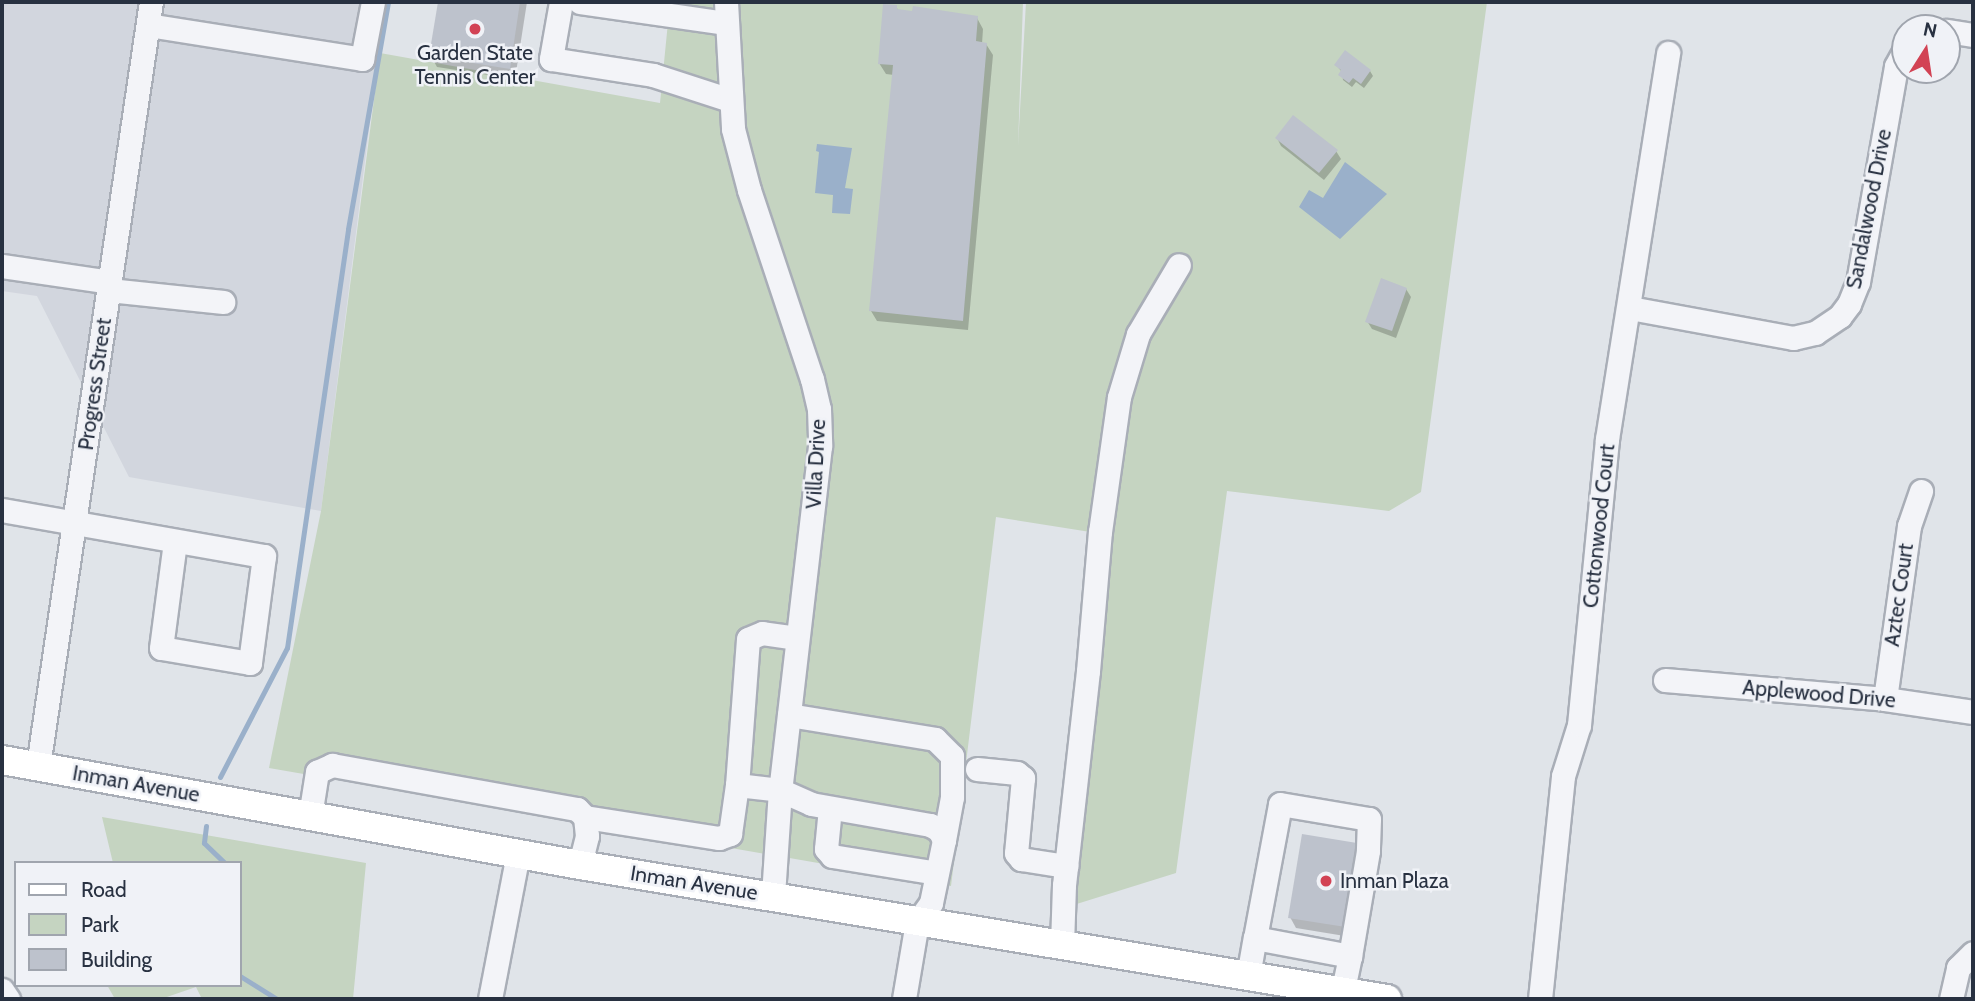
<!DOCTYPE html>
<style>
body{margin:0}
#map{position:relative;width:1975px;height:1001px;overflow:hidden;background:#e0e4e9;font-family:Cabin,sans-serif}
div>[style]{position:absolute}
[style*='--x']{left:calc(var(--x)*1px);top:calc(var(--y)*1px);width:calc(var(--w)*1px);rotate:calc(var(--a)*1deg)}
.built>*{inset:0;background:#d2d6de}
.green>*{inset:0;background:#c5d4c1}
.water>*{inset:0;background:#9ab0ca}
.shadow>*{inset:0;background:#0003}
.stream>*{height:5px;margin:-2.5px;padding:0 2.5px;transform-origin:2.5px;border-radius:2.5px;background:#9ab0ca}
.building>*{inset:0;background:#bdc2cc}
.roads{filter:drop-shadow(2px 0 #a9aeb7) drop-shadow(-2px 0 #a9aeb7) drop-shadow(0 2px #a9aeb7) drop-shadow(0 -2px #a9aeb7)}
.minor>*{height:23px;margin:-11.5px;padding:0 11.5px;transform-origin:11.5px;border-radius:11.5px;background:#f3f4f8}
.major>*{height:28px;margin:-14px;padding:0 14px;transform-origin:14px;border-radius:14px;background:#fff}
.dots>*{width:19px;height:19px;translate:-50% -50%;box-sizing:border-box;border:4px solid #f0f2f7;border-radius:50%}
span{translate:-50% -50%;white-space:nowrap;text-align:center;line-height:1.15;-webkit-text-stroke:5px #f0f2f7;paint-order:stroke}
.poi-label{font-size:21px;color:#283141}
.left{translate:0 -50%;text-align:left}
.street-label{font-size:21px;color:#283141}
.frame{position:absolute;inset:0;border:4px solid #283141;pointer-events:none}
.legend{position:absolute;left:14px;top:861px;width:228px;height:126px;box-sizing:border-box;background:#f0f2f7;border:2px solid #a0a5ae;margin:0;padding:9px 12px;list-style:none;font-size:21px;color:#283141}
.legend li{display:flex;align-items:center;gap:14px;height:35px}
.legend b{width:35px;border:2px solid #a0a5ae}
.north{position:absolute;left:1891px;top:14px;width:70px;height:70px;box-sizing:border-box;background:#f0f2f7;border:2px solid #a0a5ae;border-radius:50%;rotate:12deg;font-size:19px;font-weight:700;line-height:28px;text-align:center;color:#283141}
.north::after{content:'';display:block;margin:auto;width:24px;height:32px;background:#d24254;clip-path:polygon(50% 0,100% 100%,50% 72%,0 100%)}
</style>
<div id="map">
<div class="built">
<div style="clip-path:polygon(2px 2px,385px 2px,321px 511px,129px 477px,37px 296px,2px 291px)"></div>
</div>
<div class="green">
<div style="clip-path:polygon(670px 2px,1023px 2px,1018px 146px,1026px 2px,1487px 2px,1421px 492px,1389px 511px,1227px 491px,1176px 873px,1067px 907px,1103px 534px,996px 517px,951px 886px,269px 768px,321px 511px,380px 53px,660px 103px)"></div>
<div style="clip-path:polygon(102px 817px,366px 863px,353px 999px,202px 999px,196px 987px,161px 999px,115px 999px,107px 985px,240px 985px,240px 863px,113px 863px)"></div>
</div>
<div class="water">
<div style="clip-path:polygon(817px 144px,852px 148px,845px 188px,853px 189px,850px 214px,832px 213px,833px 195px,815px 193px,819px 152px,816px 151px)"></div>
<div style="clip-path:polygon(1345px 162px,1387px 194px,1340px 239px,1299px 207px,1309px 190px,1323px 198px)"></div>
</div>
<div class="shadow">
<div style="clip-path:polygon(440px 2px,527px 2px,515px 79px,437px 67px,431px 56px)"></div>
<div style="clip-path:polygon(896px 7px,899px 11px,977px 18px,983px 29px,982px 44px,986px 44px,993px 55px,968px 330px,877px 321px,871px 311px,894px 75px,886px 74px,879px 63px)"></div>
<div style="clip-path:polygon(1336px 65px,1370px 71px,1373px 76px,1364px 88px,1356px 82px,1352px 87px,1343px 80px,1342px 72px)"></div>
<div style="clip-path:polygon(1277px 138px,1336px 151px,1341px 159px,1324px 180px,1281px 146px)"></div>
<div style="clip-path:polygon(1406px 289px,1411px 297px,1396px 338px,1372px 329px,1367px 321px)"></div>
<div style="clip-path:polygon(1303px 836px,1357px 938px,1296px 928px,1290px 917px)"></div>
</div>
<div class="stream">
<div style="--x:220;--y:777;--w:145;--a:-62.6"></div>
<div style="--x:287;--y:648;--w:423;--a:-81.7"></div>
<div style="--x:348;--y:229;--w:230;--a:-80"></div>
<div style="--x:206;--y:826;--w:17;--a:97"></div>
<div style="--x:204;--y:843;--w:29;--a:44"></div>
<div style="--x:240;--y:976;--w:44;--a:31.9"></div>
</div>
<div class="building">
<div style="clip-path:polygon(438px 2px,520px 2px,510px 69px,429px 56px)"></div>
<div style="clip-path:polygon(883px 4px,897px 5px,897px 9px,912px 11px,913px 6px,978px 16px,976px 41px,987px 43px,963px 321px,869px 311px,893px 65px,878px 64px)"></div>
<div style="clip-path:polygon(1345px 50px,1371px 70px,1361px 84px,1353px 78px,1349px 83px,1338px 75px,1341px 70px,1334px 65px)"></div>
<div style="clip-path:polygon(1293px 115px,1338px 150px,1319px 173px,1275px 138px)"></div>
<div style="clip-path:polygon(1381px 278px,1407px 288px,1392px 331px,1365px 322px)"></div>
<div style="clip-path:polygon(1302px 834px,1363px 844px,1352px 928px,1288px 918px)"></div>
</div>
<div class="roads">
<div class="minor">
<div style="--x:561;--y:2;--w:58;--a:100"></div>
<div style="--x:551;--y:59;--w:103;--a:8.9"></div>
<div style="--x:653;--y:75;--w:81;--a:18"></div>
<div style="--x:580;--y:2;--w:148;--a:8.2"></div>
<div style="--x:726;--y:2;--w:127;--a:86.8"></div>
<div style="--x:733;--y:129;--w:63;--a:75.3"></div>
<div style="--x:749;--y:190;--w:199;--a:71.6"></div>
<div style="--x:812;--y:379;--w:31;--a:77"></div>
<div style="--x:819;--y:409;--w:37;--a:88"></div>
<div style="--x:820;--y:446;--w:346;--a:96.6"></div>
<div style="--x:780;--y:790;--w:106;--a:93.8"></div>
<div style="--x:148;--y:25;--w:217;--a:9"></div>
<div style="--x:362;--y:59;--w:58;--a:-79.1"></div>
<div style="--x:1947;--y:31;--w:26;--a:9"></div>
<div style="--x:2;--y:266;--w:109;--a:8.4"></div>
<div style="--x:109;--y:290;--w:115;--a:6"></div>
<div style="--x:1630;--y:308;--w:166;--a:10.4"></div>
<div style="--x:1793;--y:338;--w:23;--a:-13"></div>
<div style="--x:1815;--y:333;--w:30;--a:-34"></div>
<div style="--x:1840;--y:316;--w:15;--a:-53"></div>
<div style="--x:1849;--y:304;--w:24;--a:-68"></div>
<div style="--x:1858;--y:282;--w:219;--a:-80"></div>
<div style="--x:1896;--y:66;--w:18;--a:-61"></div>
<div style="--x:2;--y:510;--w:266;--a:10"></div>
<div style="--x:264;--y:556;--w:108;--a:97.5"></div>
<div style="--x:250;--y:663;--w:90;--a:-170.4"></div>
<div style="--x:161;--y:648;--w:108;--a:-82.5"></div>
<div style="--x:797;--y:638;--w:35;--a:-172"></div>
<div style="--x:762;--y:633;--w:15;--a:157"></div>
<div style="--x:748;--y:639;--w:146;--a:94.3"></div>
<div style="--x:737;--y:785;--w:43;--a:6.6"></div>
<div style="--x:780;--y:790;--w:34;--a:24"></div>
<div style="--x:811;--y:804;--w:121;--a:10"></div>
<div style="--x:930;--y:825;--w:10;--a:29"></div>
<div style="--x:939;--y:830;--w:11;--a:63"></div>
<div style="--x:944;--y:840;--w:64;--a:101.7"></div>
<div style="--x:931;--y:903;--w:24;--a:126"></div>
<div style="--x:917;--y:922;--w:78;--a:99.6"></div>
<div style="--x:1665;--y:680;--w:221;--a:4.9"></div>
<div style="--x:1885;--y:699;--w:89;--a:8.4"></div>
<div style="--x:1885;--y:699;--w:175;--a:-82.1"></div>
<div style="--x:1909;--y:526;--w:37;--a:-71"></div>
<div style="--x:789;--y:715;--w:148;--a:9.3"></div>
<div style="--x:935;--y:739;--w:24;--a:45"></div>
<div style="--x:952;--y:756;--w:41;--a:90"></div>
<div style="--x:952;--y:797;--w:44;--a:100.5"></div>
<div style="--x:38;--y:766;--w:772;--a:-81.59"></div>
<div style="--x:977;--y:769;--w:40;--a:5.7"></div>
<div style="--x:1017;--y:773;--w:8;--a:40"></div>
<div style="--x:1023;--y:778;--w:75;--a:95.3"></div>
<div style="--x:1016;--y:853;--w:8;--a:50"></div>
<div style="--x:1021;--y:859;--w:46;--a:8.8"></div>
<div style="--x:830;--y:808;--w:41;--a:95.6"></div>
<div style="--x:826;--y:849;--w:9;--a:49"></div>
<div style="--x:832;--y:856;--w:106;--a:9.2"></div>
<div style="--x:310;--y:816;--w:45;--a:-81"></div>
<div style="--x:317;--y:772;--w:17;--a:-25"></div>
<div style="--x:332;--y:765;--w:249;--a:10.2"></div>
<div style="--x:577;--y:809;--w:11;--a:45"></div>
<div style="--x:585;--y:817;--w:19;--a:84"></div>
<div style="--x:587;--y:836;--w:30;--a:104"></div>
<div style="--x:585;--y:817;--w:136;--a:8.9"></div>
<div style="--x:719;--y:838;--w:12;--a:-20"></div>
<div style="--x:730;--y:834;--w:49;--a:-81.9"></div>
<div style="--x:1255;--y:938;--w:136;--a:-79.4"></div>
<div style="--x:1280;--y:804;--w:90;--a:9.6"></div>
<div style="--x:1369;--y:819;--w:32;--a:92"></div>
<div style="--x:1368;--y:851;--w:107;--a:99.7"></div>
<div style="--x:1062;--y:945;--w:60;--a:-88.1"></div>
<div style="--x:1064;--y:885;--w:215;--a:-83.6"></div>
<div style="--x:1088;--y:671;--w:140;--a:-85.1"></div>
<div style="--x:1100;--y:532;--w:136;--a:-82"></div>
<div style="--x:1119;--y:397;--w:66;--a:-73.2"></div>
<div style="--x:1138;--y:334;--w:80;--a:-59.3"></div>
<div style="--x:1248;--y:976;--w:39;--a:-80"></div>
<div style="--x:1255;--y:938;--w:97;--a:10.7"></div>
<div style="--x:1350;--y:956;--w:44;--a:101.8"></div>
<div style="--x:2;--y:990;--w:11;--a:56"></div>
<div style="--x:490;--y:999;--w:148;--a:-79.1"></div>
<div style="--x:1540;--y:999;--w:224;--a:-84.1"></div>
<div style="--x:1563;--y:776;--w:53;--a:-72.6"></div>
<div style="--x:1579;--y:725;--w:287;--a:-84.4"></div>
<div style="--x:1607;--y:439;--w:391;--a:-81"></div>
<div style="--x:1951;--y:999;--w:32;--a:-77"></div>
<div style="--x:1958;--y:968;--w:21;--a:-45"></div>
</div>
<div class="major">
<div style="--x:2;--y:760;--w:587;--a:10.3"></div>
<div style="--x:580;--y:865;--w:818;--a:9.43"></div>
</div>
</div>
<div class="dots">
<div style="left:475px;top:29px;background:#d24254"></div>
<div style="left:1326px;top:881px;background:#d24254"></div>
</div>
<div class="poi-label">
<span style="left:475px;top:65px">Garden State<br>Tennis Center</span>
<span class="left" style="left:1340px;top:881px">Inman Plaza</span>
</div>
<div class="street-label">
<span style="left:1869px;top:209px;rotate:-79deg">Sandalwood Drive</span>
<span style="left:95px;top:384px;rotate:-82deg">Progress Street</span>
<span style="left:816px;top:464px;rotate:-87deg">Villa Drive</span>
<span style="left:1599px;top:526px;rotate:-84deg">Cottonwood Court</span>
<span style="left:1899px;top:595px;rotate:-82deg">Aztec Court</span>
<span style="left:1819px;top:694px;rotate:5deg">Applewood Drive</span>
<span style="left:136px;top:784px;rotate:10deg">Inman Avenue</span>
<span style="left:694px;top:883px;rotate:9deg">Inman Avenue</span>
</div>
<div class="frame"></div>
<ul class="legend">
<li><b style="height:9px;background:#fff"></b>Road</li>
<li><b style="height:19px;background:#c5d4c1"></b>Park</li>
<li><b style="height:19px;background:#bdc2cc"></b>Building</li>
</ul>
<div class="north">N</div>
</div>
